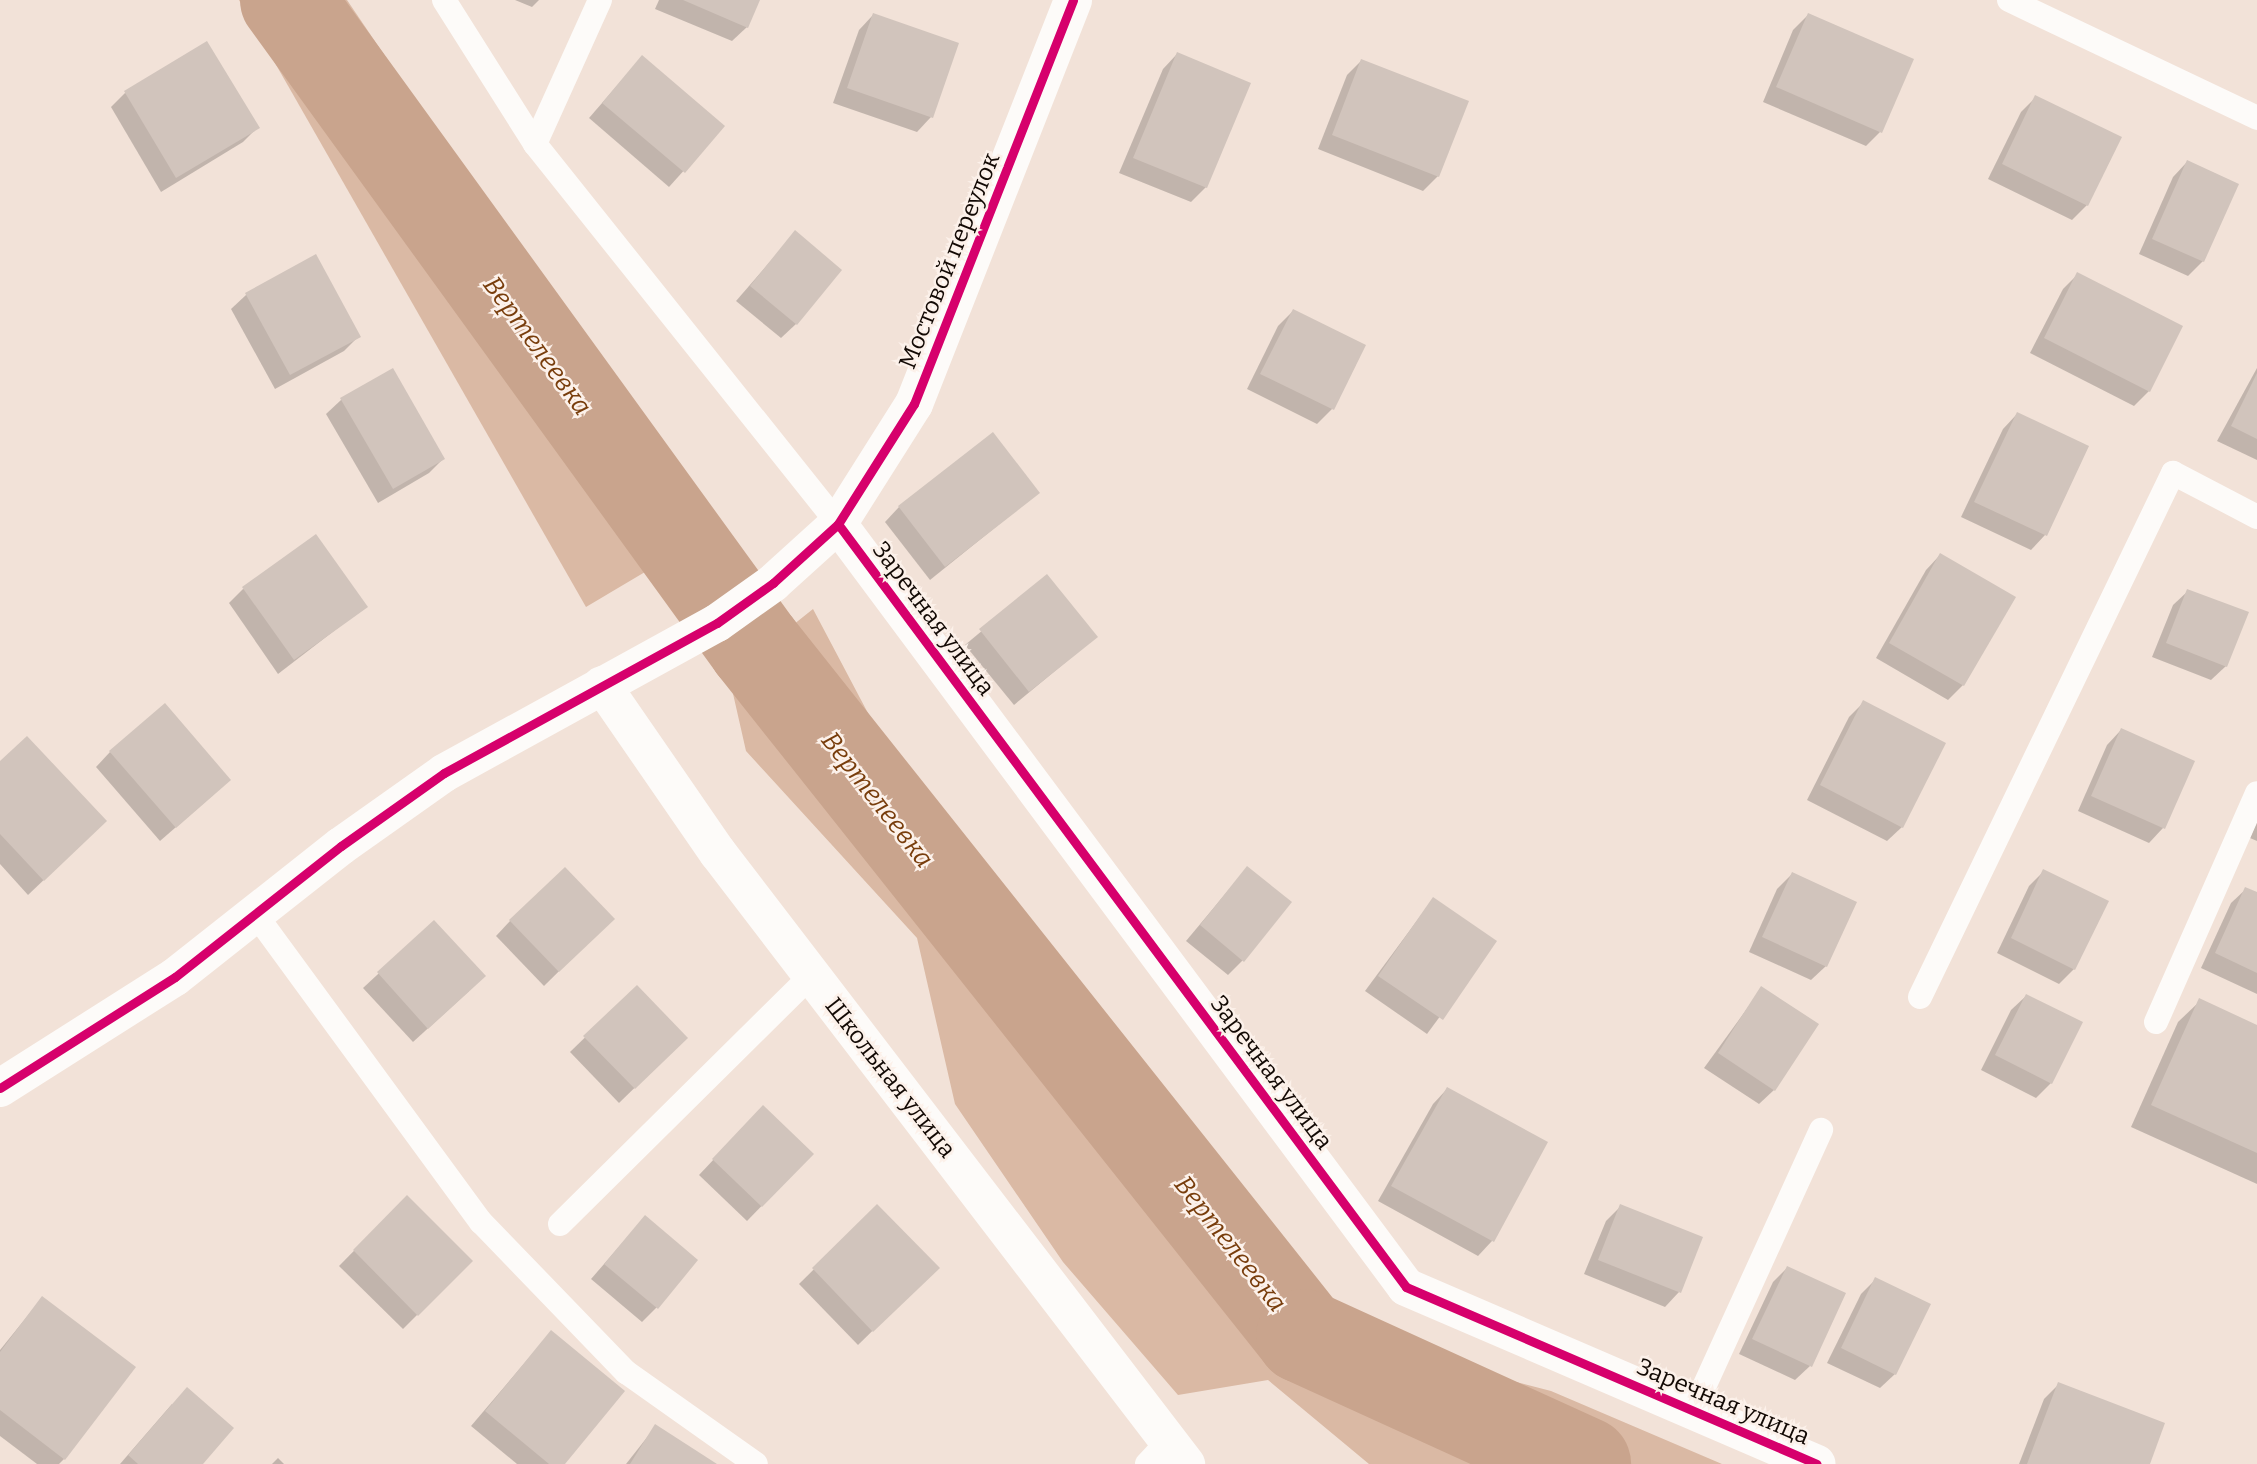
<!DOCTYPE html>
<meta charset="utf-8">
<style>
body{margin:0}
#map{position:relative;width:2257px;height:1464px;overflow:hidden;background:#f2e2d8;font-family:Bitter,serif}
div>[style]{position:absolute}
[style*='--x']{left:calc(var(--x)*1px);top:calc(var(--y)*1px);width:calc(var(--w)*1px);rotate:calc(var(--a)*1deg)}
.forest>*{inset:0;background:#dab9a4}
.shadow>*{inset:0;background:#0003}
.river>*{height:94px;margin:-47px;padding:0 47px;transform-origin:47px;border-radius:47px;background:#c9a48d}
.building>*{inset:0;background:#d1c4bc}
.lane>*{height:24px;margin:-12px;padding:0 12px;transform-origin:12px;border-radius:12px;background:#fdfbf9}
.street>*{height:38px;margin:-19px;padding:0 19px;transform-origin:19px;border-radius:19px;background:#fdfbf9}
.secondary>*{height:38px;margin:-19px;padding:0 19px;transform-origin:19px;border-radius:19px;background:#fdfbf9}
.cycleway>*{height:9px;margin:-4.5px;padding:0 4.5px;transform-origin:4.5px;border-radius:4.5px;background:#d6006c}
span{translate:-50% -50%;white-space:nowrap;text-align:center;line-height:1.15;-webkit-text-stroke:5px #fcf1ea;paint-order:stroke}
.street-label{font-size:24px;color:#120904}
.water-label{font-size:26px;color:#783d0c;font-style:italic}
</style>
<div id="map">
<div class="forest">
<div style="clip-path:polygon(239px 0,347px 0,709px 534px,586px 607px)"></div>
<div style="clip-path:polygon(813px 609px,907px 787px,1127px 1048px,1283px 1285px,1361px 1342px,1551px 1391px,1722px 1464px,1369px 1464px,1268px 1380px,1178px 1395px,1063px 1262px,955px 1104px,917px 938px,746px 751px,729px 676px)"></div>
</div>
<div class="shadow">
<div style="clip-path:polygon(515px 0,539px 0,532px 7px)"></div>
<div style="clip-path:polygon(659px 0,758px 0,747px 27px,732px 41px,655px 9px)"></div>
<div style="clip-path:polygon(873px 15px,931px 117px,917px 132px,833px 103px,859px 30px)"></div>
<div style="clip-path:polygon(1808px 15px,1880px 132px,1866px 146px,1763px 102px,1793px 30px)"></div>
<div style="clip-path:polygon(1177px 54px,1206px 187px,1191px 202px,1119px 173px,1163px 69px)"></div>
<div style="clip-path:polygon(642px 57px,723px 127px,669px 187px,589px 118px)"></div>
<div style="clip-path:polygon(1361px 61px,1438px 176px,1423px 191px,1318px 149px,1347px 75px)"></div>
<div style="clip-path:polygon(125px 93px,257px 128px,243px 142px,161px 192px,111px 107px)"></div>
<div style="clip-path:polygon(2036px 97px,2087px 205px,2072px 220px,1988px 179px,2021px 112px)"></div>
<div style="clip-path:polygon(2187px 162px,2203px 261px,2188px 276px,2139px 254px,2173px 177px)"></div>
<div style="clip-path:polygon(795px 233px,796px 324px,781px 338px,736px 301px)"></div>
<div style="clip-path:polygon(316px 257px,359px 336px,344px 351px,275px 389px,231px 309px,246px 295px)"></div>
<div style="clip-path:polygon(2077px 275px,2149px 391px,2134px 406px,2030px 353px,2063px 289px)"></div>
<div style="clip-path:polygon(1293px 311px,1363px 346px,1332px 409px,1317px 424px,1247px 389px,1278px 326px)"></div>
<div style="clip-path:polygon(2257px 368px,2257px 460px,2217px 441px)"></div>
<div style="clip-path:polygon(392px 370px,443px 459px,429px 473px,378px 503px,326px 414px,341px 400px)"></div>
<div style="clip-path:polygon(2017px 414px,2086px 447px,2045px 535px,2031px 550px,1961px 517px,2003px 429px)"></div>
<div style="clip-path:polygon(1038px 493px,930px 580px,885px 522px,899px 507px)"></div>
<div style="clip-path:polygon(1940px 555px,1963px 685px,1948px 700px,1876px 658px,1926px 570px)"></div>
<div style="clip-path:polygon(1047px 576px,1096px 637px,1014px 705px,965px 645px)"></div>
<div style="clip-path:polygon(243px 589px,365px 607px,278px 674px,229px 603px)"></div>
<div style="clip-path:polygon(2188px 591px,2226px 666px,2211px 680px,2152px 657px,2173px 605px)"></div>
<div style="clip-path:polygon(1863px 703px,1902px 827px,1887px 841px,1807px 800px,1849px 717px)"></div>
<div style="clip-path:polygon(2121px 730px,2192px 762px,2163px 828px,2149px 843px,2078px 811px,2107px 745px)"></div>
<div style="clip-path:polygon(110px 752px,214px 794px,160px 841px,96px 767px)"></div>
<div style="clip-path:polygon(0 764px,90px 836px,28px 895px,0 864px)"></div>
<div style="clip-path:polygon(2257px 821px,2257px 841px,2250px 838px)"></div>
<div style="clip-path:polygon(1247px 868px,1243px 960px,1228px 975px,1186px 941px)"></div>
<div style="clip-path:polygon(2044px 871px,2074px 969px,2059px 984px,1997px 953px,2029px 886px)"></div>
<div style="clip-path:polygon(1792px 874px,1826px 966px,1811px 980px,1749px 952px,1777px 889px)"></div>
<div style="clip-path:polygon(2246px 889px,2257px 894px,2257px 994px,2201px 968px,2231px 903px)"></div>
<div style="clip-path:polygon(1433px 899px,1495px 942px,1427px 1034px,1365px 991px)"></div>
<div style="clip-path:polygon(612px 919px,544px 986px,496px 936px,510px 921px)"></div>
<div style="clip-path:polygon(434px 922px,469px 991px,413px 1042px,363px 988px)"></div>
<div style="clip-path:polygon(637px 987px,686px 1038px,619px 1103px,570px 1052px)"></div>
<div style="clip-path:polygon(1762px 988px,1774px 1090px,1759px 1104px,1704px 1068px)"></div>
<div style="clip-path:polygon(2026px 996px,2051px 1083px,2036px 1098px,1981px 1070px,2011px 1010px)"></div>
<div style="clip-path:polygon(2200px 1001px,2257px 1027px,2257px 1184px,2131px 1127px,2178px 1022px)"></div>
<div style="clip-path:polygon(1447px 1089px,1546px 1143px,1492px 1241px,1478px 1256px,1378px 1201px,1433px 1104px)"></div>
<div style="clip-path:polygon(749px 1122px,812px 1154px,747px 1221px,699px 1175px)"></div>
<div style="clip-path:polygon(407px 1197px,471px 1261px,403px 1329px,339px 1266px)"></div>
<div style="clip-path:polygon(1621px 1206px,1679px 1292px,1665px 1307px,1584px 1274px,1606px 1221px)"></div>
<div style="clip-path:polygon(877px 1207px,937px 1268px,858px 1345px,799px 1284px)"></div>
<div style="clip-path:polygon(645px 1217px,657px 1307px,642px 1322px,591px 1279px)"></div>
<div style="clip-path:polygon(1787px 1268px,1810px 1366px,1795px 1380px,1739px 1354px,1773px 1282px)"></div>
<div style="clip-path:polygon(1876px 1279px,1895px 1374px,1880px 1388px,1827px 1363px,1861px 1294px)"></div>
<div style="clip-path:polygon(42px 1298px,64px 1459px,59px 1464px,37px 1464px,0 1436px,0 1350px)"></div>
<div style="clip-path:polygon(551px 1332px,563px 1464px,517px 1464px,471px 1426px)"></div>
<div style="clip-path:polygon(2059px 1384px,2148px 1464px,2019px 1464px,2044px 1399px)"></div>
<div style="clip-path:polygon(172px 1404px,200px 1464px,120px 1464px)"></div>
<div style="clip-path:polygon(656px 1426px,714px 1464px,626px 1464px)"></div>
<div style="clip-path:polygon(278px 1458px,284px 1464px,272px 1464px)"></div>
</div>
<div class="river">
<div style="--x:287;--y:0;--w:798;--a:54.08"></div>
<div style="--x:755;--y:646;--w:881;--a:51.54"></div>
<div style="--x:1303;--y:1336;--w:309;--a:24.5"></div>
</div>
<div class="building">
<div style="clip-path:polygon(683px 0,760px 0,748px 28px)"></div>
<div style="clip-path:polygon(873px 13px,959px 43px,933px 118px,847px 88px)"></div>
<div style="clip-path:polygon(1808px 13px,1914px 59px,1882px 133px,1776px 87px)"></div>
<div style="clip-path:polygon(207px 41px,260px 128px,176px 178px,124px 91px)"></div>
<div style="clip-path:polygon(1177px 52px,1251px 83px,1207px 188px,1133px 158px)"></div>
<div style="clip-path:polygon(642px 55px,725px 126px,685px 173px,602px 103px)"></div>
<div style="clip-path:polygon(1361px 59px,1469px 101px,1439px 177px,1332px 135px)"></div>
<div style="clip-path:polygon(2035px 95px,2122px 137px,2088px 206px,2002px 164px)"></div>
<div style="clip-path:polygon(2187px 160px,2239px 184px,2204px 262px,2152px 239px)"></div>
<div style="clip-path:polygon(795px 230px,842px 270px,797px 325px,750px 286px)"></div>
<div style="clip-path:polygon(316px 254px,361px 337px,290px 375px,245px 293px)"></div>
<div style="clip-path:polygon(2077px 272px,2183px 326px,2150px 392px,2044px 338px)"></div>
<div style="clip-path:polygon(1293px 309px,1366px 345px,1334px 410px,1260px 374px)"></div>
<div style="clip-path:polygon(393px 368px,445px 459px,393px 489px,340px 398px)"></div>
<div style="clip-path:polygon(2257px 373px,2257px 439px,2231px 426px)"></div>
<div style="clip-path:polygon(2017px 412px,2089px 446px,2047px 536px,1974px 502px)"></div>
<div style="clip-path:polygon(993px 432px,1040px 493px,945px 567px,898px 506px)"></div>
<div style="clip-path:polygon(316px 534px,368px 607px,294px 660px,242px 587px)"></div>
<div style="clip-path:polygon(1940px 553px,2016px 597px,1964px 686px,1889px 643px)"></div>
<div style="clip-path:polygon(1047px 574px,1098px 637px,1029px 692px,979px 629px)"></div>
<div style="clip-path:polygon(2187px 589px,2249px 612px,2227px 667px,2166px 643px)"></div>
<div style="clip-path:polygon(1863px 700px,1946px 743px,1903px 828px,1820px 785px)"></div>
<div style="clip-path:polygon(165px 703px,231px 780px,176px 828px,109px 751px)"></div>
<div style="clip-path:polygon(2121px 728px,2195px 761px,2165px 829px,2091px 796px)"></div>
<div style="clip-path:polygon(27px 736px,107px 821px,44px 881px,0 834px,0 761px)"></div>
<div style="clip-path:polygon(1247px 866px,1292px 902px,1244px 962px,1200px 925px)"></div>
<div style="clip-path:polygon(565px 867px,615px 919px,559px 972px,509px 920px)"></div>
<div style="clip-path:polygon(2043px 869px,2109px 901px,2075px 970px,2011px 938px)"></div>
<div style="clip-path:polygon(1792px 872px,1857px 902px,1827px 967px,1762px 937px)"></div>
<div style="clip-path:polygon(2245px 887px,2257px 892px,2257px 973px,2215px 953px)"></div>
<div style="clip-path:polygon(1433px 897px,1497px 941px,1443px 1020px,1378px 976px)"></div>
<div style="clip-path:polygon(434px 920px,486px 976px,428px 1029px,377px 972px)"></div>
<div style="clip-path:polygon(637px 985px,688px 1038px,635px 1089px,583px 1036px)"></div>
<div style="clip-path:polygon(1761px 986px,1819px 1024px,1775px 1091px,1718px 1053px)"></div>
<div style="clip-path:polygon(2026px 994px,2083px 1022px,2052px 1084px,1995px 1055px)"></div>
<div style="clip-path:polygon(2199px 998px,2257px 1025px,2257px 1153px,2151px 1105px)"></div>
<div style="clip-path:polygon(1447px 1087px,1548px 1142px,1494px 1242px,1391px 1186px)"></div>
<div style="clip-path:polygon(763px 1105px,814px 1154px,762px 1207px,712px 1159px)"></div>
<div style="clip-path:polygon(407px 1195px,473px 1261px,418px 1316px,353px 1250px)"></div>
<div style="clip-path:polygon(877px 1204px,940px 1268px,873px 1332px,812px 1268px)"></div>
<div style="clip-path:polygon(1620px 1204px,1703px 1237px,1681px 1293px,1598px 1260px)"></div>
<div style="clip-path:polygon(645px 1215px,698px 1260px,658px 1309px,604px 1264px)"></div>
<div style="clip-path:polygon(1787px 1266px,1846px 1293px,1812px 1367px,1752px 1339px)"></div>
<div style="clip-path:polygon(1875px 1277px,1931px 1304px,1896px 1375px,1841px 1348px)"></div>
<div style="clip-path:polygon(42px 1296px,136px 1367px,65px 1460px,0 1410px,0 1352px)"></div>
<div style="clip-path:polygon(551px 1330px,625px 1391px,565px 1464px,549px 1464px,485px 1411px)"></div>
<div style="clip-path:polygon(2058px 1382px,2165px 1423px,2150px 1464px,2027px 1464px)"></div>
<div style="clip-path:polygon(187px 1387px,234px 1428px,203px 1464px,138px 1464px,128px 1455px)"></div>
<div style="clip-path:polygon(655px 1424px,717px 1464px,630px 1464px)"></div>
</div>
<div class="lane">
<div style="--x:444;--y:0;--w:170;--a:57.7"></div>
<div style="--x:535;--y:144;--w:486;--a:51.4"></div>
<div style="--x:2009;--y:0;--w:275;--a:25.4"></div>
<div style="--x:535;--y:144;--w:158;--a:-65.7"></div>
<div style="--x:256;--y:915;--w:381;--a:53.8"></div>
<div style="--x:481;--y:1222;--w:209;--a:46"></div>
<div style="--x:626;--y:1372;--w:159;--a:35.3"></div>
<div style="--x:1920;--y:997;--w:582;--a:-64.23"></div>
<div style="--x:2173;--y:473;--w:95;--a:27.6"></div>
<div style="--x:2156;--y:1022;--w:250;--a:-66.2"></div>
<div style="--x:560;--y:1224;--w:353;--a:-44.7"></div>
<div style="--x:1693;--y:1411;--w:309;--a:-65.5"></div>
<div style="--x:1147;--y:1464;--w:33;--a:-47"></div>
</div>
<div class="street">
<div style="--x:838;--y:524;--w:951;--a:53.33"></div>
<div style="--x:1406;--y:1287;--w:447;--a:23.3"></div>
<div style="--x:602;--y:685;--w:204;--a:55.4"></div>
<div style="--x:718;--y:853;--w:770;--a:52.55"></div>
</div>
<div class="secondary">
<div style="--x:0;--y:1088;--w:207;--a:-32.4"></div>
<div style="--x:175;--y:977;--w:211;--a:-38.3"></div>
<div style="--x:341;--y:846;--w:126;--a:-35.3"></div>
<div style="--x:444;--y:773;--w:311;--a:-28.8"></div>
<div style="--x:717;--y:623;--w:69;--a:-35.5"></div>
<div style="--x:773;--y:583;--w:88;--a:-42.2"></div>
<div style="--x:838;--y:524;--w:142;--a:-57.7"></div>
<div style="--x:914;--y:404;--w:434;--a:-68.5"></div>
</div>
<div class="cycleway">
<div style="--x:838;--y:524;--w:951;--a:53.33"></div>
<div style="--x:1406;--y:1287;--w:447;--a:23.3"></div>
<div style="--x:0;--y:1088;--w:207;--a:-32.4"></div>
<div style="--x:175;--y:977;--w:211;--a:-38.3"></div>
<div style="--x:341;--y:846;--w:126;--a:-35.3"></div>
<div style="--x:444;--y:773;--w:311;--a:-28.8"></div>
<div style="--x:717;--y:623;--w:69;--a:-35.5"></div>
<div style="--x:773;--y:583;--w:88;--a:-42.2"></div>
<div style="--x:838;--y:524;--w:142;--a:-57.7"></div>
<div style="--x:914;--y:404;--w:434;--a:-68.5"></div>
</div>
<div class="street-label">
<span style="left:950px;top:261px;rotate:-68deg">Мостовой переулок</span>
<span style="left:933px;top:619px;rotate:53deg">Заречная улица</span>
<span style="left:1271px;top:1073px;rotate:53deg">Заречная улица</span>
<span style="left:890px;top:1078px;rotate:52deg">Школьная улица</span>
<span style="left:1723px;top:1402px;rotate:23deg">Заречная улица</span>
</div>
<div class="water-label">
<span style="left:537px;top:346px;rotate:54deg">Вертелеевка</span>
<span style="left:877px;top:800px;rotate:52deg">Вертелеевка</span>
<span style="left:1230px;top:1244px;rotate:52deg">Вертелеевка</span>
</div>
</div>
